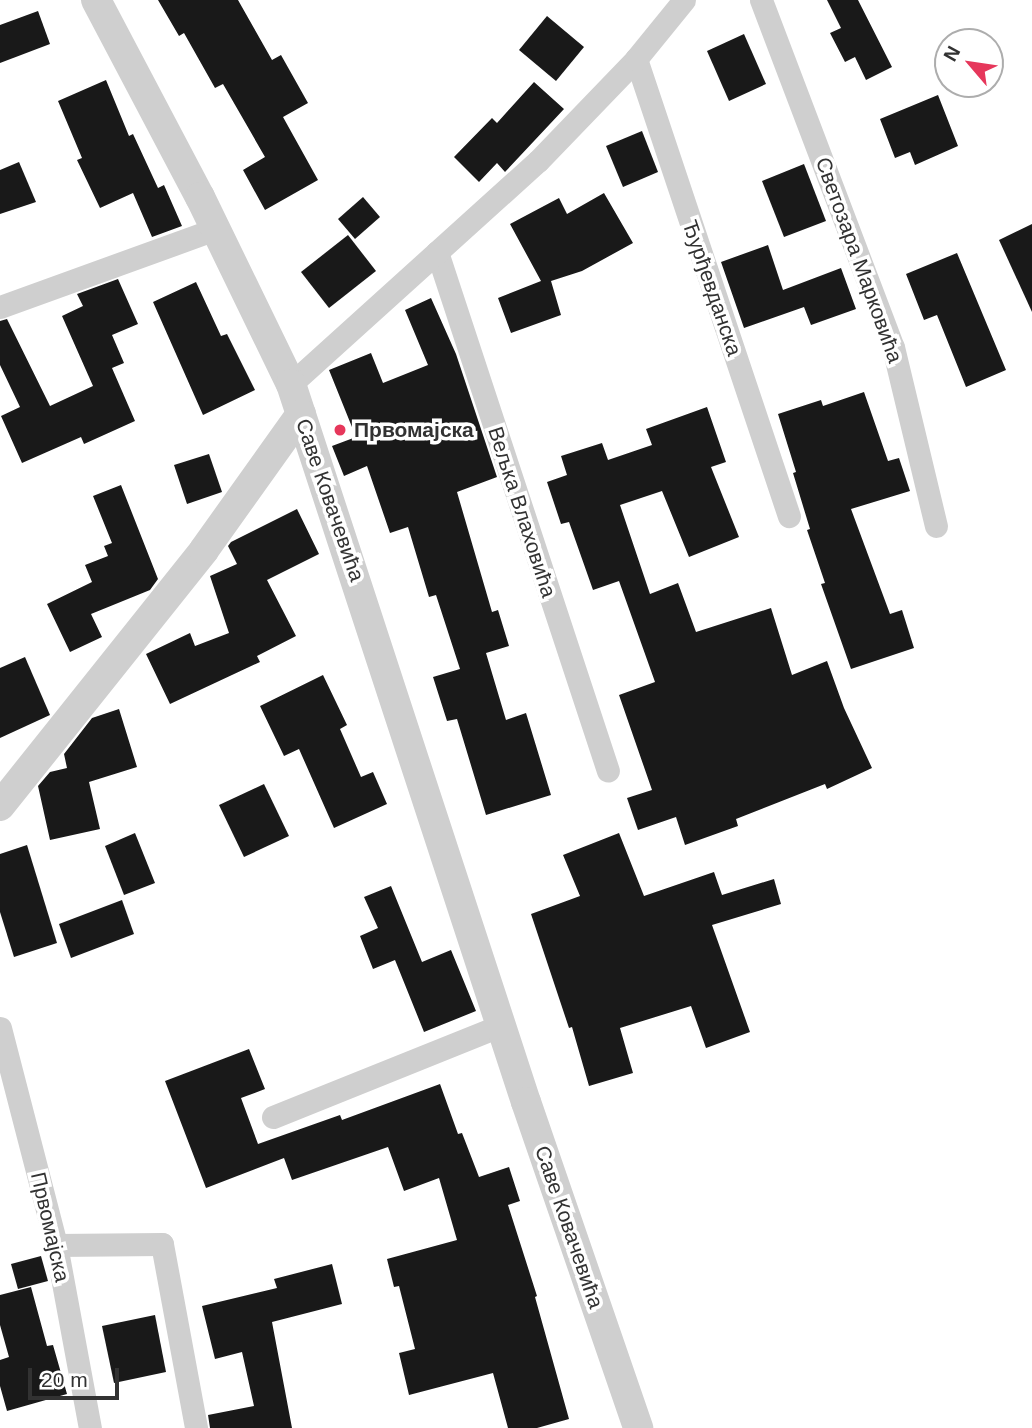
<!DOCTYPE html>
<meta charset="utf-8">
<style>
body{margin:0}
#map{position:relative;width:1032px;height:1428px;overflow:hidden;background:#fff;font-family:Arial,sans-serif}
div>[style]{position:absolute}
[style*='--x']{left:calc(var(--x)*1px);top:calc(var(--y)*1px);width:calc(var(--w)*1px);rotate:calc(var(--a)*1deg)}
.building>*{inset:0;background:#191919}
.minor>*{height:23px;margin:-11.5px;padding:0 11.5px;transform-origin:11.5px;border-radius:11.5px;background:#cfcfcf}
.tertiary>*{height:30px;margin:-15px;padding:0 15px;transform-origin:15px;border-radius:15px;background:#cfcfcf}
.dots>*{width:19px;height:19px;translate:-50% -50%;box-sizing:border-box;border:4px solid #fff;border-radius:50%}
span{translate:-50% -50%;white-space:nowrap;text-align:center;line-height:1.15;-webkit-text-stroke:7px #fff;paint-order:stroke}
.street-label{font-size:21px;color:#323232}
.poi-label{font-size:21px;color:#323232;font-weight:700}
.left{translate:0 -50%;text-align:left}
.north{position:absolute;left:934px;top:28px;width:70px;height:70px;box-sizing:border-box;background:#fff;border:2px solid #adadad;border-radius:50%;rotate:299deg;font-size:19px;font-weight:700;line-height:28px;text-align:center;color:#323232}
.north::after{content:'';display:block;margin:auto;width:24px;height:32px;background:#e6375b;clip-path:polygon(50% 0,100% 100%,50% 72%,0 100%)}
.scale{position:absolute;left:28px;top:1368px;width:91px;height:32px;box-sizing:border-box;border:4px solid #323232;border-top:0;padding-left:9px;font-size:21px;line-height:24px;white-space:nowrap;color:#323232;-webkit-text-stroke:5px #fff;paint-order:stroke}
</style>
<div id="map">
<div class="building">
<div style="clip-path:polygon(158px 0,238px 0,272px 60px,281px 55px,308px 103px,283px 117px,318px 180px,265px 210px,243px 170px,265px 157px,223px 84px,215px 88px,184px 33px,179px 36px)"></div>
<div style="clip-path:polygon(827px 0,858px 0,892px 67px,866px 80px,855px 57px,845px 62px,830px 33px,841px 28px)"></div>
<div style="clip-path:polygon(38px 11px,50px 44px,0 63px,0 25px)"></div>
<div style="clip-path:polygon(547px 16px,584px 47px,556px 81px,519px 50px)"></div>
<div style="clip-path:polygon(744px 34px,766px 84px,729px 101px,707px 51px)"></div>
<div style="clip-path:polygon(106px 80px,129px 136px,133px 134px,158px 188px,164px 185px,182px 226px,152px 237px,133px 193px,100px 208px,77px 160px,82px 158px,58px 101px)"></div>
<div style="clip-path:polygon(534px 82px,564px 109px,505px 172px,497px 163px,479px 182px,454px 157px,492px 118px,497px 123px)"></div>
<div style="clip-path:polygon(938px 95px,958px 146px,915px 165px,910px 152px,895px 158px,880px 119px)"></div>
<div style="clip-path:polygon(642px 131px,658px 172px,623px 187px,606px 146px)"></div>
<div style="clip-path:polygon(19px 162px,36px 202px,0 214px,0 170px)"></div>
<div style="clip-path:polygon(804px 164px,826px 221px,784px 237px,762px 181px)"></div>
<div style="clip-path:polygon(604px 193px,633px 243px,582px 271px,551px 281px,561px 315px,511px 333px,498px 298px,541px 281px,510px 224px,559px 198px,567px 214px)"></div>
<div style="clip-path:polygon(363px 197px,380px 217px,355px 239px,338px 219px)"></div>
<div style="clip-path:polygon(1032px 224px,1032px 312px,999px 240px)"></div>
<div style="clip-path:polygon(348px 235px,376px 271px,329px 308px,301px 272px)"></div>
<div style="clip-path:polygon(768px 245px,783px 290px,841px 268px,856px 309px,811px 325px,804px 307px,744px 328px,721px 262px)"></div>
<div style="clip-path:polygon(957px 253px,1006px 370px,966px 387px,937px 315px,924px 320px,906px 274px)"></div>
<div style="clip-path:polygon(118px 279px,138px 324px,112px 335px,124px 363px,112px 368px,135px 421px,84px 444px,81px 437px,22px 463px,1px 416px,20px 407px,0 365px,0 321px,7px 319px,50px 406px,93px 386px,62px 316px,83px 306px,77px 294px)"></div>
<div style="clip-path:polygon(196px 282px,221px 336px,227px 334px,255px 390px,203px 415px,153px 302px)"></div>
<div style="clip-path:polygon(431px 298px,456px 354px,497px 477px,457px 492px,492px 612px,498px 610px,509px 646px,486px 653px,506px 720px,526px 713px,551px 795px,486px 815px,457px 719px,447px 721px,433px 677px,460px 669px,436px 595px,429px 597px,408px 527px,390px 533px,367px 466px,344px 476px,332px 446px,356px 437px,329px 370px,371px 353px,383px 383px,428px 365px,405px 310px)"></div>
<div style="clip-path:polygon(864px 392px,888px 461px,899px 458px,910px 491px,851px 509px,890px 614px,902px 610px,914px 648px,851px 669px,821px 584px,825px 583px,807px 530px,810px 529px,793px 473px,796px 472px,778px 414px,821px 400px,823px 406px)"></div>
<div style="clip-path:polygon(707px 407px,726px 462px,711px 467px,739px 537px,689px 557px,662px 491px,620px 505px,650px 594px,678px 583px,696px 632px,771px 608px,792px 675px,827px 661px,844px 708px,872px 768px,827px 789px,825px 784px,736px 819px,738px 826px,685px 845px,676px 817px,638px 830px,627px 798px,652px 790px,619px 695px,655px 682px,619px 581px,593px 590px,569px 522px,561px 524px,547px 482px,567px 475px,561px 456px,602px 443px,608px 460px,652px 445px,646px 429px)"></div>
<div style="clip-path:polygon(209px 454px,222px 492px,187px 504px,174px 465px)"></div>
<div style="clip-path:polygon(121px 485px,158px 579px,150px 590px,91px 614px,102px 637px,70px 652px,47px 604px,92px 582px,85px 565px,108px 556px,104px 546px,112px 543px,93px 496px)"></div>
<div style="clip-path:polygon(297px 509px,319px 554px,267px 580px,296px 636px,257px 656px,260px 662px,170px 704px,146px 654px,190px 633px,195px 646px,229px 633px,210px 576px,237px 564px,228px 546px,231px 542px)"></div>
<div style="clip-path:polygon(25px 657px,50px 715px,0 738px,0 668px)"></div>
<div style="clip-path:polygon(323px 675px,347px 725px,340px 729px,361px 777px,373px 772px,387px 804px,334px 828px,299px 749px,284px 756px,260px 706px)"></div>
<div style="clip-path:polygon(119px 709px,137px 767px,89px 782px,100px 829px,50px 840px,38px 786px,50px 772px,67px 768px,64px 754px,92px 718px)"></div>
<div style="clip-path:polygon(264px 784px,289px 836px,244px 857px,219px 805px)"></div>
<div style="clip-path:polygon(135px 833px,155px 883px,124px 895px,105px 846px)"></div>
<div style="clip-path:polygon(619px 833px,644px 896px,714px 872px,722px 895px,774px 879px,781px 904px,712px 925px,750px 1032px,706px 1048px,691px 1006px,620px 1028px,633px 1073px,589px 1086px,572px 1027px,569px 1028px,531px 914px,580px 896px,563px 855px)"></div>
<div style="clip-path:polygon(27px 845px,57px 943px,14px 957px,0 912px,0 854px)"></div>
<div style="clip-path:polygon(391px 886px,422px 962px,451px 950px,476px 1011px,424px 1032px,395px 960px,373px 969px,360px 936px,378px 928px,364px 897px)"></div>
<div style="clip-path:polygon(122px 900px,134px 934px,71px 958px,59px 924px)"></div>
<div style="clip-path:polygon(249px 1049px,265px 1089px,241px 1098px,258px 1144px,340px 1115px,342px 1120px,440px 1084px,458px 1134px,462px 1133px,479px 1177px,509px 1167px,520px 1201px,508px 1205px,537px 1296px,535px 1297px,569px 1419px,537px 1428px,508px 1428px,493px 1373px,409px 1395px,399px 1353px,415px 1349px,399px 1286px,394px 1287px,387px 1259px,457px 1240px,439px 1178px,404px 1191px,388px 1147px,292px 1180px,284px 1158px,206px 1188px,165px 1081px)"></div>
<div style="clip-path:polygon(41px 1256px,48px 1281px,18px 1289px,11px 1264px)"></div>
<div style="clip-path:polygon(332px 1264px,342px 1304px,272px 1322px,292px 1428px,210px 1428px,208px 1415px,254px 1406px,242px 1352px,215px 1359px,202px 1306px,277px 1288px,274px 1279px)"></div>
<div style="clip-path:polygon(31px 1287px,47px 1346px,53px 1345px,67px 1394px,7px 1411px,0 1386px,0 1360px,9px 1357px,0 1325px,0 1295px)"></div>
<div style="clip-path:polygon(155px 1315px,166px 1372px,114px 1383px,102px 1326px)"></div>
</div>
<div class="minor">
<div style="--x:761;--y:0;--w:371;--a:69.2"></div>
<div style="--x:893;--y:347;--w:184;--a:76.5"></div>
<div style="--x:636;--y:59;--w:482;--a:71.5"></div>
<div style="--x:437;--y:252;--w:546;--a:71.76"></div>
<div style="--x:0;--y:307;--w:229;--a:-19.9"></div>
<div style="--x:291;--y:384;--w:333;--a:-42.1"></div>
<div style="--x:538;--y:161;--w:141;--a:-46.1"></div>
<div style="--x:636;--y:59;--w:76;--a:-50.9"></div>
<div style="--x:0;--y:1028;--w:224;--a:75.5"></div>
<div style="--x:56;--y:1245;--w:186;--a:79.5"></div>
<div style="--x:273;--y:1117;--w:247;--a:-21.9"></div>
<div style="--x:56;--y:1245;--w:106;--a:-0.5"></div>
<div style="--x:162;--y:1244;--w:187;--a:79.5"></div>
</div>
<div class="tertiary">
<div style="--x:96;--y:0;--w:223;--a:62.2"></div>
<div style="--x:200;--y:197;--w:208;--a:64.1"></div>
<div style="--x:291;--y:384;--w:755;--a:71.88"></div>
<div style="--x:526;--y:1102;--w:345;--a:71"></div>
<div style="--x:0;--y:806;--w:327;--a:-51.4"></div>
<div style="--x:204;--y:550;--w:167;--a:-54.5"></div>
</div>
<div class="dots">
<div style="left:340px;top:430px;background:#e6375b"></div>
</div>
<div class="street-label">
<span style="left:859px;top:260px;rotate:70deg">Светозара Марковића</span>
<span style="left:712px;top:288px;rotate:71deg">Ђурђевданска</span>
<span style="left:330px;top:500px;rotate:71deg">Саве Ковачевића</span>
<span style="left:522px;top:512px;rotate:72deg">Вељка Влаховића</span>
<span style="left:50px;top:1227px;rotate:77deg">Првомајска</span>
<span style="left:569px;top:1227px;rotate:71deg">Саве Ковачевића</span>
</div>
<div class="poi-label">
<span class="left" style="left:354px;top:430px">Првомајска</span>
</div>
<div class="north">N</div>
<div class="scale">20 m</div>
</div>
